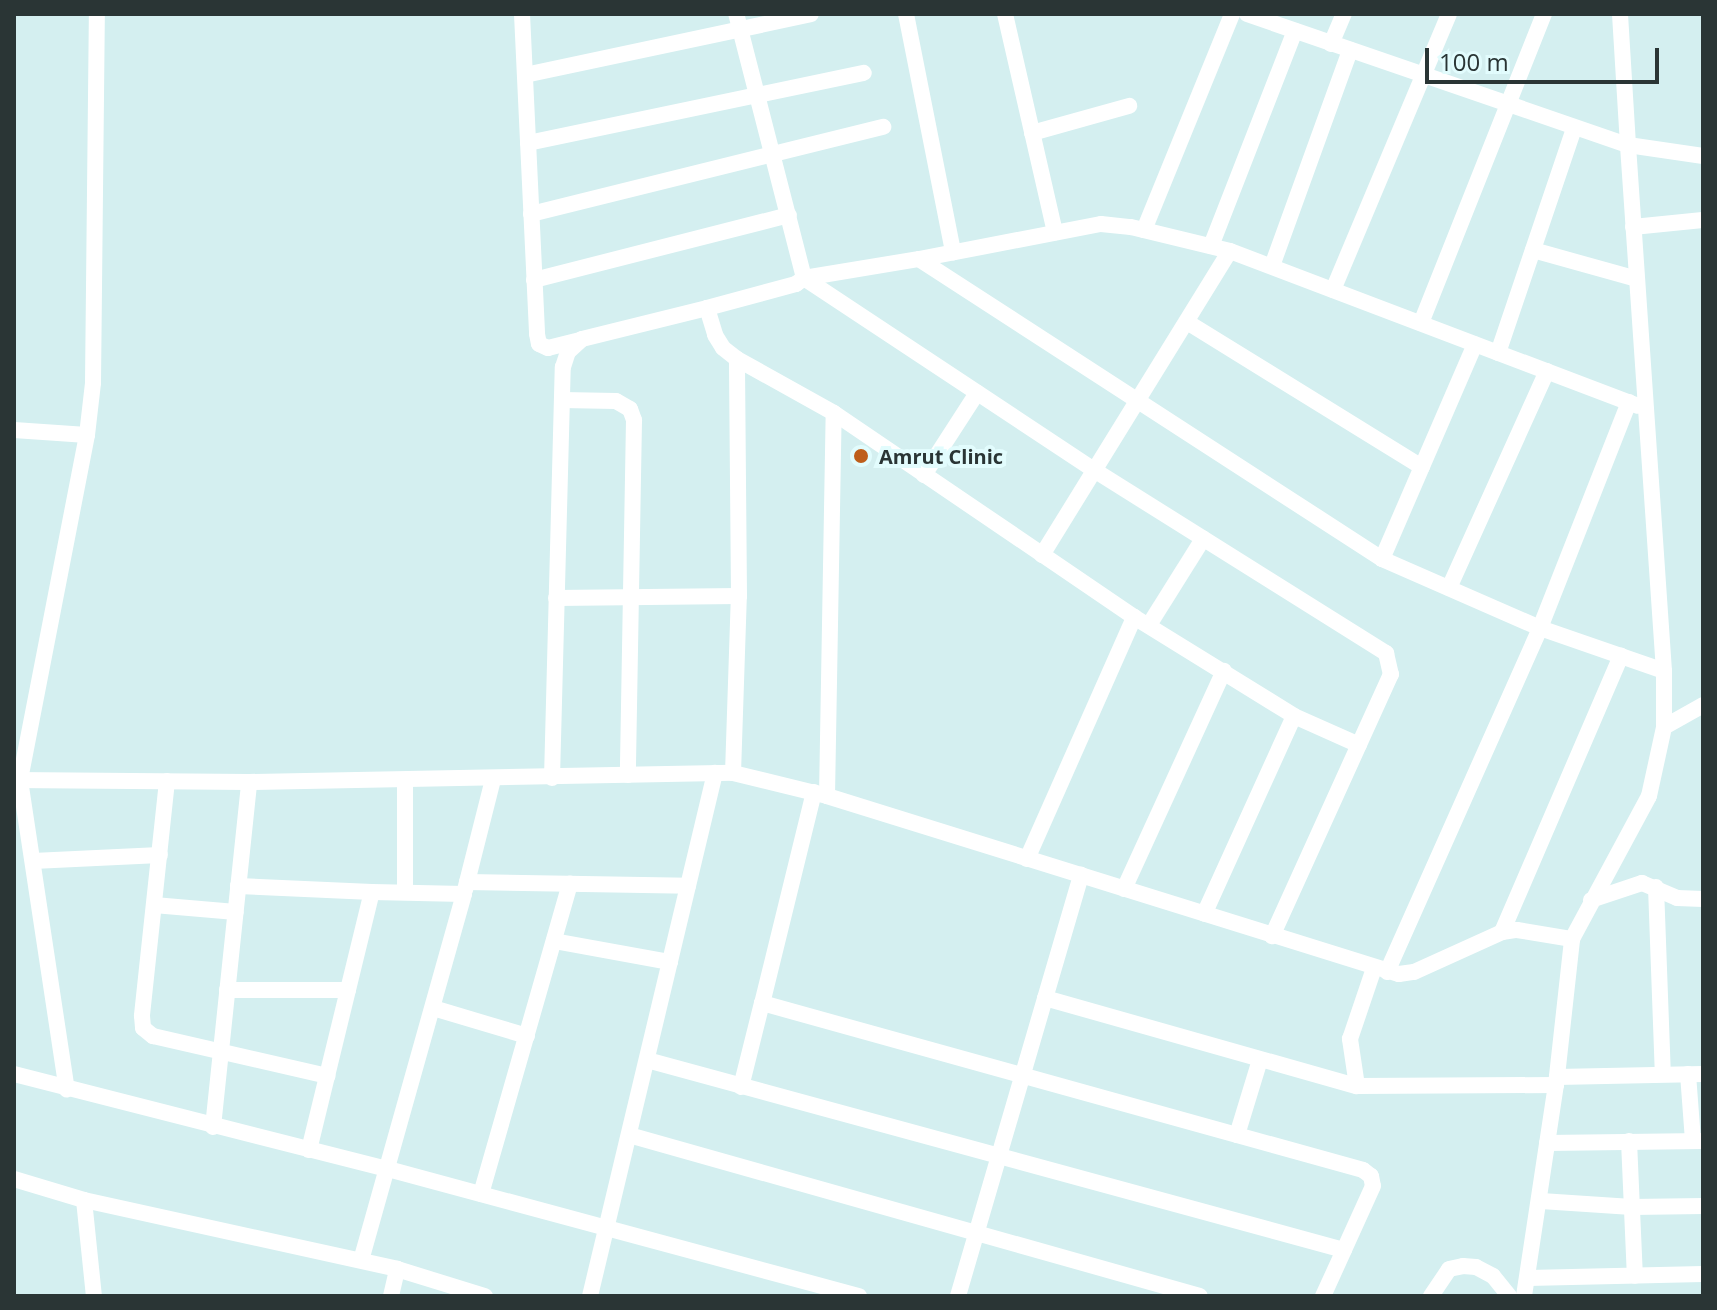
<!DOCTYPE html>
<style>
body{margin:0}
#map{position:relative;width:1717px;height:1310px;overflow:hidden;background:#d4eff0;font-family:"Open Sans",sans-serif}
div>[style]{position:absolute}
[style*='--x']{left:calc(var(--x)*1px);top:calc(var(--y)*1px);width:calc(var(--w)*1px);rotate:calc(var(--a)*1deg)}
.minor>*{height:16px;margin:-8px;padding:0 8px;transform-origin:8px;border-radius:8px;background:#fff}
.dots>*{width:22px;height:22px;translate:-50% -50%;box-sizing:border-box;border:4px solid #e2fcfd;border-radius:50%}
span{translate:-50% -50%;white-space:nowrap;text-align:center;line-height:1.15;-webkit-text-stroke:8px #e2fcfd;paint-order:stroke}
.poi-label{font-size:20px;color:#2a3535;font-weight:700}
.left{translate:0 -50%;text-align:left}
.frame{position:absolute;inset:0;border:16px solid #2a3535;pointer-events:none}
.scale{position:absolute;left:1425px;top:48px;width:234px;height:36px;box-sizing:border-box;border:4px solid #2a3535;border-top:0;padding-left:10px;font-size:24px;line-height:28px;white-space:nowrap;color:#2a3535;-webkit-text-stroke:6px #e2fcfd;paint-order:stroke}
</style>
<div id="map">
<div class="minor">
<div style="--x:522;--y:14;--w:320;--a:87.3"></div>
<div style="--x:537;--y:334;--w:10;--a:79"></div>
<div style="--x:539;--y:344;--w:10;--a:24"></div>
<div style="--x:548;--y:348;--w:33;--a:-14"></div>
<div style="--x:906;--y:14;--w:243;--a:78.8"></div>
<div style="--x:1005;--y:14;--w:224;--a:77.1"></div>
<div style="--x:1247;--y:14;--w:403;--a:19"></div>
<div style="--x:1628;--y:145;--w:131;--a:-93.5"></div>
<div style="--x:1331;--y:44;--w:33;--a:-67"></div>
<div style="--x:525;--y:75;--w:292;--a:-12"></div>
<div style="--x:1032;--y:133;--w:101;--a:-15.6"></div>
<div style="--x:528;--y:143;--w:343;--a:-11.8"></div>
<div style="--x:531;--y:214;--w:363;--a:-13.9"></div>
<div style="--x:1633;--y:227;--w:70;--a:-5.7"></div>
<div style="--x:1144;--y:230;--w:233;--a:-67.8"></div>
<div style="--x:1211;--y:246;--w:231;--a:-68.7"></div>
<div style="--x:1533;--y:250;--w:108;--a:15.6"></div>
<div style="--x:919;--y:259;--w:185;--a:-10.9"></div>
<div style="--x:1101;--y:224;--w:30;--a:6"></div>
<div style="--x:1131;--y:227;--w:102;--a:13.6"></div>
<div style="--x:1272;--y:266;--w:230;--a:-70.1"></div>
<div style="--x:804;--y:278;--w:117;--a:-9.4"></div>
<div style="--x:919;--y:259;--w:552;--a:32.94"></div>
<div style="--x:1382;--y:559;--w:172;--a:23.6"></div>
<div style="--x:1540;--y:628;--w:243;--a:-68.5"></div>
<div style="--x:804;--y:278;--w:348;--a:33.5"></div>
<div style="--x:1094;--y:470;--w:345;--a:32.1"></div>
<div style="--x:1386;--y:653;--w:22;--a:77"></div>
<div style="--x:1391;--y:674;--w:288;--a:114.4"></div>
<div style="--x:534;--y:280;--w:263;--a:-14.3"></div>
<div style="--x:1333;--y:290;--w:299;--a:-67.2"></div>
<div style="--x:707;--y:308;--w:28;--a:73"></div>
<div style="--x:715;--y:335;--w:15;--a:58"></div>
<div style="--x:723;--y:348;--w:18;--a:38"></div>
<div style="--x:737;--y:359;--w:111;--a:29.1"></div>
<div style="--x:834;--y:413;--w:363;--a:34.2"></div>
<div style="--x:1134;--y:617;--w:188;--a:31.7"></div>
<div style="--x:1294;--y:716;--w:217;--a:114.4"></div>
<div style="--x:1187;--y:322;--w:276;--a:31.7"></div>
<div style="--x:1421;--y:323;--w:333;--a:-68.3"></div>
<div style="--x:1498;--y:353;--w:237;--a:-71.3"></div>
<div style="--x:562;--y:400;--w:54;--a:1.1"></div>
<div style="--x:616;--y:401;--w:16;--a:30"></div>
<div style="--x:630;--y:409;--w:12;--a:70"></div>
<div style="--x:634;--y:420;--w:355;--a:91"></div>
<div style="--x:14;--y:430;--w:73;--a:3.9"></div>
<div style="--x:87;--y:435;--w:351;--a:101"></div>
<div style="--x:20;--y:780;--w:313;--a:81.4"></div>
<div style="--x:87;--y:435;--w:52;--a:-83.4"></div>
<div style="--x:93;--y:383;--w:369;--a:-89.4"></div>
<div style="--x:924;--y:475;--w:98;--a:-57.1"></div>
<div style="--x:1042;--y:555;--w:357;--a:-58.3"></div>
<div style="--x:1230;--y:251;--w:436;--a:20.8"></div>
<div style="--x:1382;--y:559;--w:234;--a:-66.6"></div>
<div style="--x:1449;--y:588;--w:238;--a:-65.7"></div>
<div style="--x:556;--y:598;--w:183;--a:-0.6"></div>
<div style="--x:1149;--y:625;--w:102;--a:-57.9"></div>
<div style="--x:1294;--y:716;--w:71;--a:24"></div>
<div style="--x:1664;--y:727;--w:45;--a:-29.4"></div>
<div style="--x:733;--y:773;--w:177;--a:-88.1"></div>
<div style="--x:739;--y:596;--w:237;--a:-90.5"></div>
<div style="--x:552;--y:778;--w:411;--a:-88.5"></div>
<div style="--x:563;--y:367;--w:16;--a:-72"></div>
<div style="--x:568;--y:352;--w:19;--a:-43"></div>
<div style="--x:582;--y:339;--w:129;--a:-13.9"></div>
<div style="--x:707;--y:308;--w:92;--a:-15.1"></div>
<div style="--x:796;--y:284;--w:10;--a:-37"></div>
<div style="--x:804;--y:278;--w:273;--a:-104.4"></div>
<div style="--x:14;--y:780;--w:235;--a:0.5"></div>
<div style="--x:249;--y:782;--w:484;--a:-1.1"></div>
<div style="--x:733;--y:773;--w:97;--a:13.7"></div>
<div style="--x:827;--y:796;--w:599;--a:17.29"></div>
<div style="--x:1399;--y:974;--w:15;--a:-8"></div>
<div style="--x:1414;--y:972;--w:97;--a:-24.4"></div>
<div style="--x:1502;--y:932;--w:15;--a:-8"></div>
<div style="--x:1517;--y:930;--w:56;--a:9.3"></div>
<div style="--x:167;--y:781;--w:236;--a:96.1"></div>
<div style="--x:142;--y:1016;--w:12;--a:85"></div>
<div style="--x:143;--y:1028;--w:13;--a:39"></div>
<div style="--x:153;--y:1036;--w:179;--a:12.9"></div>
<div style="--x:327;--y:1076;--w:189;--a:-76.3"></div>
<div style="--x:372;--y:892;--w:92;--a:1.2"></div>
<div style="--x:464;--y:894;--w:380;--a:105.7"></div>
<div style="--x:814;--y:792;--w:217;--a:103.8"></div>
<div style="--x:762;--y:1003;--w:624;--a:15.53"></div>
<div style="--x:1363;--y:1170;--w:10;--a:37"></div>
<div style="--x:1371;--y:1176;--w:10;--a:79"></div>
<div style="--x:1373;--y:1186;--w:70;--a:114.4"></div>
<div style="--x:827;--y:796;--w:383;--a:-89"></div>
<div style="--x:1027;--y:859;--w:265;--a:-66.1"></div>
<div style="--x:33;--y:861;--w:127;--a:-2.7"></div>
<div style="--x:467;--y:882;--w:221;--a:1"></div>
<div style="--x:238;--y:886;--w:134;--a:2.6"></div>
<div style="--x:1656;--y:887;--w:187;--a:87.9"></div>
<div style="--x:1124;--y:889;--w:240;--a:-65.4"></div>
<div style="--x:465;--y:890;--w:114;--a:-75.8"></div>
<div style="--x:405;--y:892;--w:112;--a:-90"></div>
<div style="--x:1591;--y:900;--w:54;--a:-18.4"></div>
<div style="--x:1642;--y:883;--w:38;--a:23"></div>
<div style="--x:1677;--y:898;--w:26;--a:2"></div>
<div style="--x:154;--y:905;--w:82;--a:4.9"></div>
<div style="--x:1502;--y:932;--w:301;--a:-66.7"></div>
<div style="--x:554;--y:941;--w:118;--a:10.3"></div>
<div style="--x:1387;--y:972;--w:376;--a:-66"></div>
<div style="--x:1540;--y:628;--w:131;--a:19.1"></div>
<div style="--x:227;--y:990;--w:121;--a:0"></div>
<div style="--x:1045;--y:998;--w:324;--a:15.8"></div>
<div style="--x:1357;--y:1086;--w:199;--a:-0.3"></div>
<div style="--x:433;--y:1008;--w:98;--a:16.6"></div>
<div style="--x:647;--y:1060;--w:722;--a:15.25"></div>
<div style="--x:1344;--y:1250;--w:51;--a:114.5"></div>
<div style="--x:14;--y:1074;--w:386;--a:14.3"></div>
<div style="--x:388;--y:1169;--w:488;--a:15.1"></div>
<div style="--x:1688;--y:1074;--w:67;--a:85.7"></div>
<div style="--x:1557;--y:1077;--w:146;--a:-1.2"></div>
<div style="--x:1357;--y:1086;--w:48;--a:-98.5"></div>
<div style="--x:1350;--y:1039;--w:75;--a:-71.3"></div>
<div style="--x:741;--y:1087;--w:87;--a:-76"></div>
<div style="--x:213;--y:1127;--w:347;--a:-84"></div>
<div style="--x:629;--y:1135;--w:593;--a:15.75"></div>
<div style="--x:1237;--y:1135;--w:78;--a:-73"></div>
<div style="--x:1629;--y:1141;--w:135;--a:87.5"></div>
<div style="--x:1547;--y:1143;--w:156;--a:-0.7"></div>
<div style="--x:309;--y:1150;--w:76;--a:-76.3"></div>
<div style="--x:14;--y:1179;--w:73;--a:16.7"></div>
<div style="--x:84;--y:1200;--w:321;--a:12.4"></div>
<div style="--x:397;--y:1269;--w:92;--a:17.1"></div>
<div style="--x:481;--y:1194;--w:323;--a:-74"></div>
<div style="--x:84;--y:1200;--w:97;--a:84.1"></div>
<div style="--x:1541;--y:1201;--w:91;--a:3.8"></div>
<div style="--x:1632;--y:1207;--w:71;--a:-0.8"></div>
<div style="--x:1528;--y:1278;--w:175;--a:-1.3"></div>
<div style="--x:391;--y:1296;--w:28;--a:-77"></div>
<div style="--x:590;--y:1296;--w:538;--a:-76.56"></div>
<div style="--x:958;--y:1296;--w:439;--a:-73.7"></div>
<div style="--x:1431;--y:1296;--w:32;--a:-56"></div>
<div style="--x:1449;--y:1269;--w:14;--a:-12"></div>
<div style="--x:1463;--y:1266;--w:13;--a:4"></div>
<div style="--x:1476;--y:1267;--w:19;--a:28"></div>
<div style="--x:1493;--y:1276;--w:26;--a:51"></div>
<div style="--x:1524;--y:1296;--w:213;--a:-81.4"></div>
<div style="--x:1556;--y:1085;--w:147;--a:-83.7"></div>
<div style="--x:1572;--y:939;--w:162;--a:-61.7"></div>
<div style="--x:1649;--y:796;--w:71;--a:-77.7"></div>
<div style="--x:1664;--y:727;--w:56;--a:-90"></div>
<div style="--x:1664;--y:671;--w:527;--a:-93.92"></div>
<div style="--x:1628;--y:145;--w:76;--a:8.3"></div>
</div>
<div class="dots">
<div style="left:861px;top:456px;background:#be5e1b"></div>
</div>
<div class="poi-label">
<span class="left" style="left:879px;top:456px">Amrut Clinic</span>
</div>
<div class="frame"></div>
<div class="scale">100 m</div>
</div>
